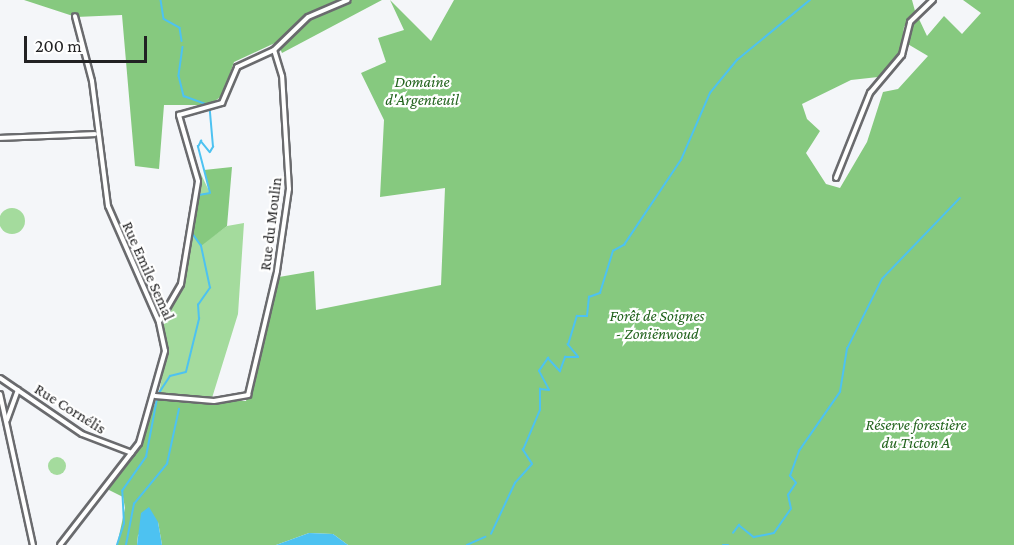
<!DOCTYPE html>
<meta charset="utf-8">
<style>
body{margin:0}
#map{position:relative;width:1014px;height:545px;overflow:hidden;background:#f4f6f9;font-family:"Crimson Pro",serif}
div>[style]{position:absolute}
[style*='--x']{left:calc(var(--x)*1px);top:calc(var(--y)*1px);width:calc(var(--w)*1px);rotate:calc(var(--a)*1deg)}
.green>*{inset:0;background:#a4db9d}
.round{border-radius:50%}
.forest>*{inset:0;background:#86c97f}
.water>*{inset:0;background:#4dc2f1}
.stream>*{height:1.5px;margin:-0.75px;padding:0 0.75px;transform-origin:0.75px;border-radius:0.75px;background:#4dc2f1}
.roads{filter:drop-shadow(2px 0 #6a6b6e) drop-shadow(-2px 0 #6a6b6e) drop-shadow(0 2px #6a6b6e) drop-shadow(0 -2px #6a6b6e)}
.minor>*{height:4px;margin:-2px;padding:0 2px;transform-origin:2px;border-radius:2px;background:#fff}
span{translate:-50% -50%;white-space:nowrap;text-align:center;line-height:1.15;-webkit-text-stroke:4.5px #fff;paint-order:stroke}
.park-label{font-size:16px;color:#23641e;font-style:italic}
.street-label{font-size:16px;color:#222223}
.scale{position:absolute;left:24px;top:36px;width:123px;height:27px;box-sizing:border-box;border:3px solid #222223;border-top:0;padding-left:8px;font-size:18px;line-height:21px;white-space:nowrap;color:#222223;-webkit-text-stroke:4px #fff;paint-order:stroke}
</style>
<div id="map">
<div class="green">
<div style="clip-path:polygon(199px 170px,210px 193px,196px 208px,201px 245px,227px 226px,244px 223px,238px 314px,212px 398px,159px 393px,167px 351px,161px 322px,183px 284px)"></div>
<div class="round" style="left:-1px;top:208px;width:26px;height:26px"></div>
<div class="round" style="left:48px;top:457px;width:18px;height:18px"></div>
</div>
<div class="forest">
<div style="clip-path:polygon(24px 0,382px 0,282px 53px,277px 42px,234px 62px,222px 96px,209px 105px,164px 105px,159px 169px,135px 166px,122px 15px,76px 17px)"></div>
<div style="clip-path:polygon(390px 0,431px 41px,454px 0,912px 0,915px 11px,904px 27px,901px 50px,878px 77px,851px 80px,802px 104px,807px 119px,820px 131px,806px 153px,826px 184px,840px 188px,867px 142px,883px 92px,898px 89px,928px 56px,906px 43px,911px 24px,919px 19px,927px 36px,944px 16px,962px 34px,981px 13px,963px 0,1014px 0,1014px 545px,348px 545px,333px 534px,309px 533px,276px 545px,162px 545px,158px 522px,138px 535px,137px 545px,117px 545px,125px 508px,123px 497px,107px 489px,140px 444px,157px 398px,246px 401px,279px 277px,314px 271px,316px 310px,441px 285px,445px 188px,380px 197px,384px 120px,361px 73px,386px 62px,378px 38px,404px 30px)"></div>
<div style="clip-path:polygon(232px 167px,227px 226px,201px 246px,190px 230px,199px 195px,210px 193px,204px 170px)"></div>
</div>
<div class="water">
<div style="clip-path:polygon(149px 507px,158px 522px,162px 545px,137px 545px,141px 513px)"></div>
<div style="clip-path:polygon(309px 533px,333px 534px,348px 545px,276px 545px)"></div>
</div>
<div class="stream">
<div style="--x:161;--y:0;--w:19;--a:81"></div>
<div style="--x:164;--y:19;--w:18;--a:29"></div>
<div style="--x:180;--y:28;--w:13;--a:81"></div>
<div style="--x:183;--y:47;--w:29;--a:98"></div>
<div style="--x:179;--y:76;--w:21;--a:76"></div>
<div style="--x:184;--y:96;--w:27;--a:20"></div>
<div style="--x:194;--y:216;--w:22;--a:-77"></div>
<div style="--x:199;--y:195;--w:11;--a:-10"></div>
<div style="--x:210;--y:193;--w:48;--a:-104.6"></div>
<div style="--x:198;--y:147;--w:7;--a:-63"></div>
<div style="--x:201;--y:141;--w:14;--a:51"></div>
<div style="--x:210;--y:152;--w:6;--a:-59"></div>
<div style="--x:213;--y:147;--w:37;--a:-95"></div>
<div style="--x:159;--y:393;--w:20;--a:-57"></div>
<div style="--x:170;--y:376;--w:16;--a:-14"></div>
<div style="--x:186;--y:372;--w:55;--a:-76.2"></div>
<div style="--x:199;--y:319;--w:14;--a:-94"></div>
<div style="--x:198;--y:305;--w:21;--a:-55"></div>
<div style="--x:210;--y:288;--w:43;--a:-102.1"></div>
<div style="--x:201;--y:246;--w:17;--a:-126"></div>
<div style="--x:733;--y:533;--w:10;--a:-53"></div>
<div style="--x:739;--y:525;--w:19;--a:39"></div>
<div style="--x:754;--y:537;--w:20;--a:-11"></div>
<div style="--x:774;--y:533;--w:29;--a:-55"></div>
<div style="--x:791;--y:509;--w:14;--a:-102"></div>
<div style="--x:788;--y:495;--w:14;--a:-56"></div>
<div style="--x:796;--y:483;--w:9;--a:-131"></div>
<div style="--x:790;--y:476;--w:27;--a:-70"></div>
<div style="--x:799;--y:451;--w:72;--a:-55.2"></div>
<div style="--x:840;--y:392;--w:44;--a:-80.8"></div>
<div style="--x:847;--y:349;--w:78;--a:-63.4"></div>
<div style="--x:882;--y:279;--w:112;--a:-46.1"></div>
<div style="--x:491;--y:534;--w:56;--a:-64.8"></div>
<div style="--x:515;--y:483;--w:25;--a:-48"></div>
<div style="--x:532;--y:464;--w:17;--a:-123"></div>
<div style="--x:523;--y:450;--w:43;--a:-67"></div>
<div style="--x:540;--y:410;--w:21;--a:-90"></div>
<div style="--x:540;--y:389;--w:9;--a:6"></div>
<div style="--x:549;--y:390;--w:21;--a:-118"></div>
<div style="--x:539;--y:371;--w:16;--a:-55"></div>
<div style="--x:548;--y:358;--w:18;--a:47"></div>
<div style="--x:560;--y:371;--w:15;--a:-70"></div>
<div style="--x:565;--y:357;--w:13;--a:0"></div>
<div style="--x:578;--y:357;--w:16;--a:-130"></div>
<div style="--x:568;--y:345;--w:30;--a:-73"></div>
<div style="--x:577;--y:316;--w:10;--a:0"></div>
<div style="--x:587;--y:316;--w:19;--a:-84"></div>
<div style="--x:589;--y:297;--w:12;--a:-20"></div>
<div style="--x:600;--y:293;--w:44;--a:-72.8"></div>
<div style="--x:613;--y:251;--w:13;--a:-29"></div>
<div style="--x:624;--y:245;--w:102;--a:-56.2"></div>
<div style="--x:681;--y:160;--w:73;--a:-66.6"></div>
<div style="--x:710;--y:93;--w:43;--a:-50.7"></div>
<div style="--x:737;--y:60;--w:94;--a:-39.4"></div>
<div style="--x:117;--y:545;--w:22;--a:-72"></div>
<div style="--x:124;--y:524;--w:33;--a:-93"></div>
<div style="--x:122;--y:491;--w:42;--a:-54.8"></div>
<div style="--x:146;--y:457;--w:59;--a:-79.3"></div>
<div style="--x:126;--y:545;--w:42;--a:-79"></div>
<div style="--x:134;--y:504;--w:52;--a:-50.5"></div>
<div style="--x:167;--y:464;--w:56;--a:-77.7"></div>
<div style="--x:467;--y:545;--w:20;--a:-24"></div>
<div style="--x:723;--y:545;--w:5;--a:0"></div>
</div>
<div class="roads">
<div class="minor">
<div style="--x:0;--y:138;--w:95;--a:-2.4"></div>
<div style="--x:836;--y:178;--w:92;--a:-68.2"></div>
<div style="--x:870;--y:93;--w:50;--a:-49.9"></div>
<div style="--x:902;--y:55;--w:34;--a:-76"></div>
<div style="--x:910;--y:22;--w:32;--a:-44"></div>
<div style="--x:159;--y:322;--w:44;--a:-59.9"></div>
<div style="--x:181;--y:284;--w:104;--a:-80.6"></div>
<div style="--x:198;--y:181;--w:69;--a:-106.1"></div>
<div style="--x:179;--y:115;--w:45;--a:-15.6"></div>
<div style="--x:222;--y:103;--w:39;--a:-67"></div>
<div style="--x:237;--y:67;--w:41;--a:-24.7"></div>
<div style="--x:274;--y:50;--w:47;--a:-44.1"></div>
<div style="--x:308;--y:17;--w:43;--a:-23"></div>
<div style="--x:0;--y:378;--w:99;--a:34.3"></div>
<div style="--x:82;--y:434;--w:53;--a:20.8"></div>
<div style="--x:0;--y:394;--w:155;--a:77.7"></div>
<div style="--x:155;--y:396;--w:59;--a:4.8"></div>
<div style="--x:214;--y:401;--w:35;--a:-10"></div>
<div style="--x:248;--y:395;--w:127;--a:-76.8"></div>
<div style="--x:277;--y:271;--w:83;--a:-81.7"></div>
<div style="--x:289;--y:189;--w:113;--a:-93.5"></div>
<div style="--x:282;--y:76;--w:27;--a:-107"></div>
<div style="--x:7;--y:420;--w:32;--a:-70"></div>
<div style="--x:60;--y:545;--w:129;--a:-52.2"></div>
<div style="--x:139;--y:443;--w:96;--a:-74.2"></div>
<div style="--x:165;--y:351;--w:30;--a:-102"></div>
<div style="--x:159;--y:322;--w:127;--a:-113.7"></div>
<div style="--x:108;--y:206;--w:126;--a:-97.3"></div>
<div style="--x:92;--y:81;--w:67;--a:-104.7"></div>
</div>
</div>
<div class="park-label">
<span style="left:422px;top:91px">Domaine<br>d'Argenteuil</span>
<span style="left:657px;top:325px">Forêt de Soignes<br>- Zoniënwoud</span>
<span style="left:916px;top:434px">Réserve forestière<br>du Ticton A</span>
</div>
<div class="street-label">
<span style="left:271px;top:224px;rotate:-83deg">Rue du Moulin</span>
<span style="left:148px;top:271px;rotate:66deg">Rue Emile Semal</span>
<span style="left:70px;top:409px;rotate:32deg">Rue Cornélis</span>
</div>
<div class="scale">200 m</div>
</div>
